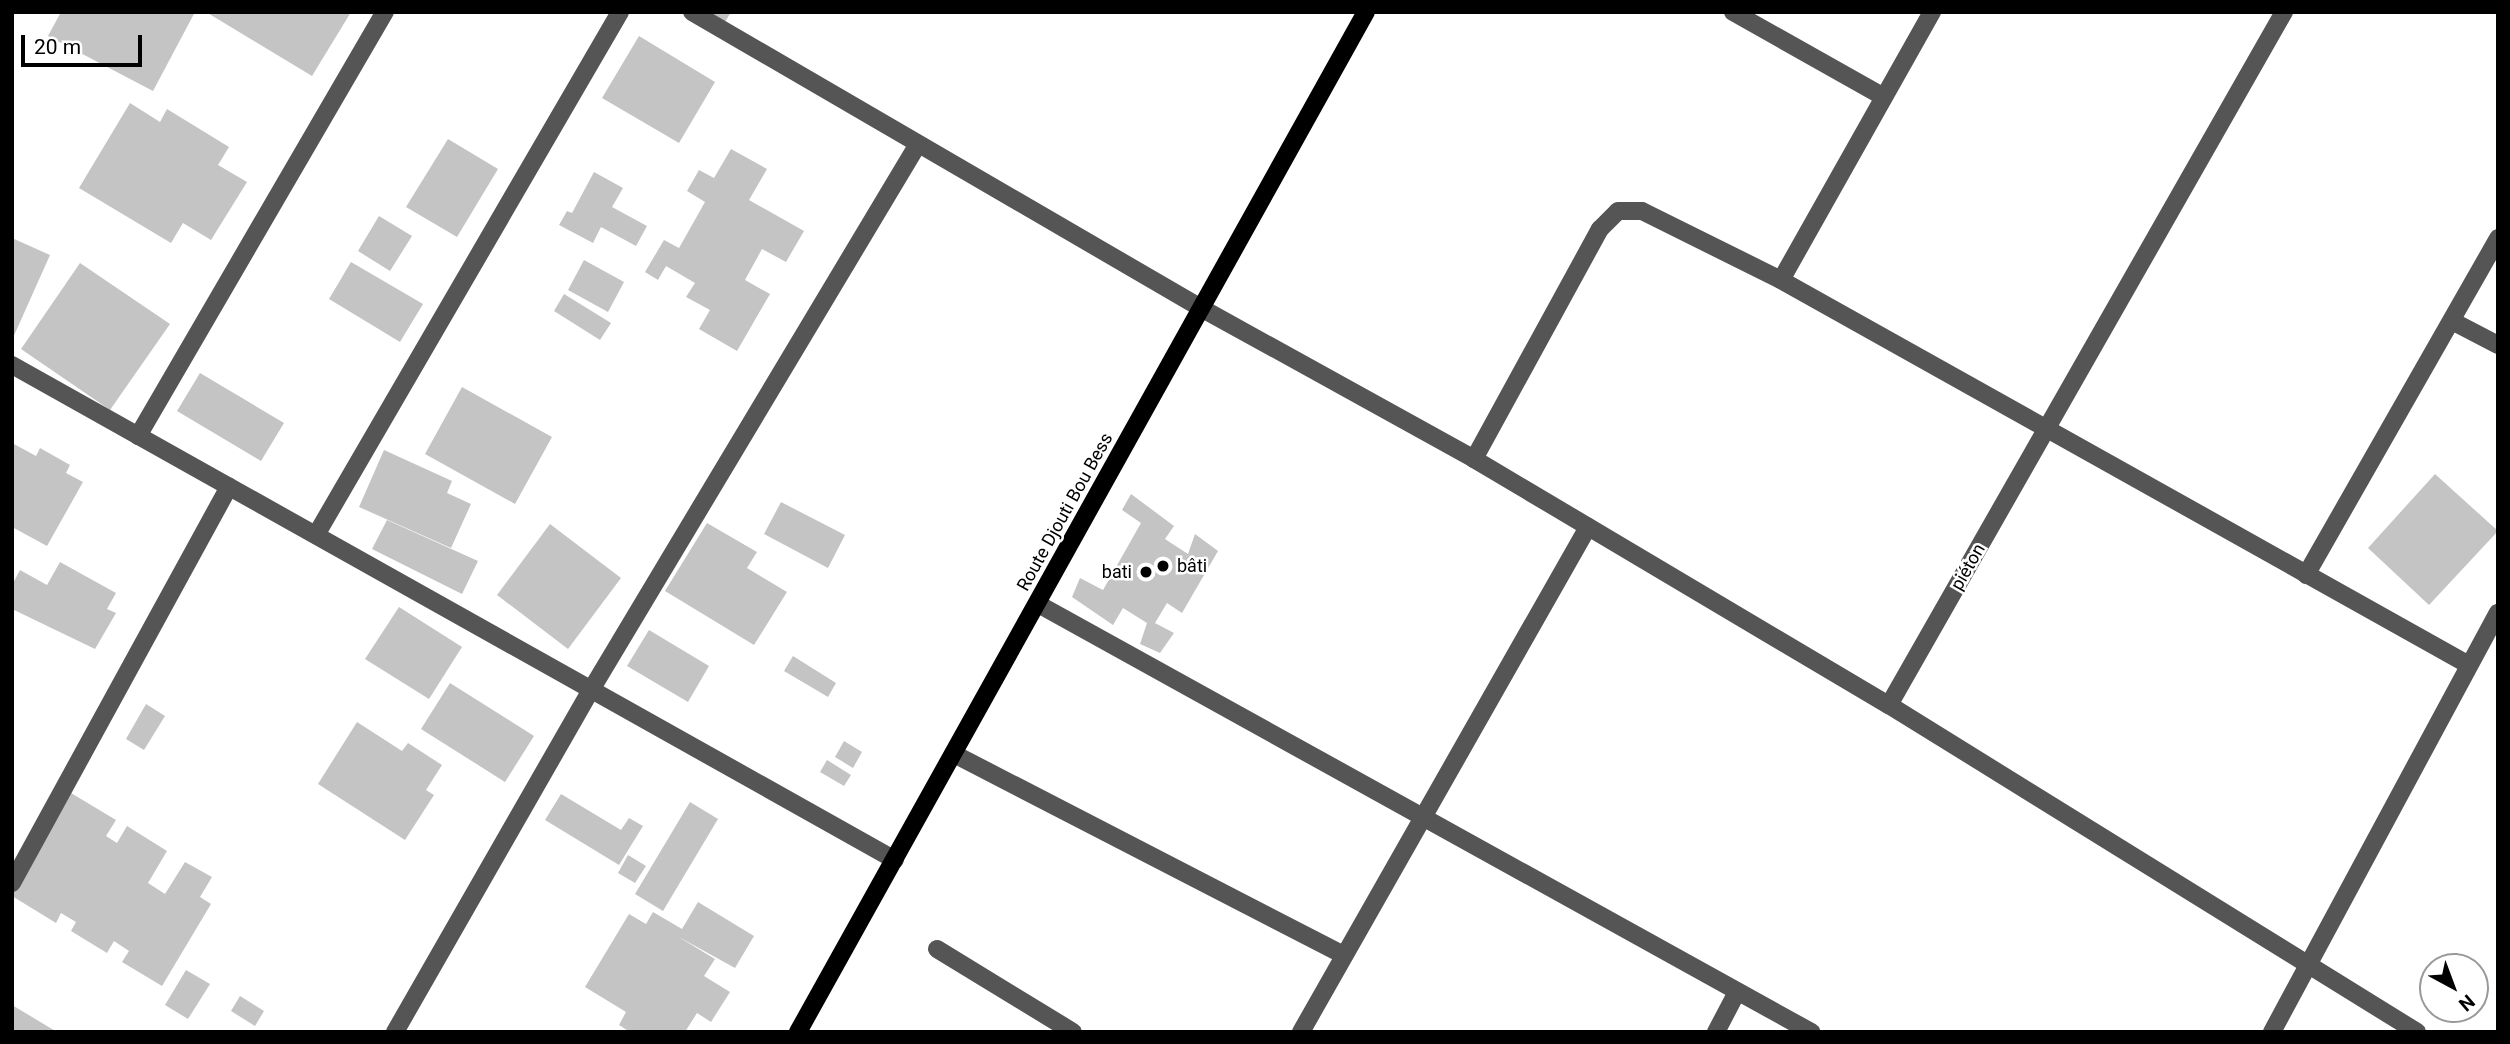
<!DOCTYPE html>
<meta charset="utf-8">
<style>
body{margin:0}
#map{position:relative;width:2510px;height:1044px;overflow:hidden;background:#fff;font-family:Roboto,sans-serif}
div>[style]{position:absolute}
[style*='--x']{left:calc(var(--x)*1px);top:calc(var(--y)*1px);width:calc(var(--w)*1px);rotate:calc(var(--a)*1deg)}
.building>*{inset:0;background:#c4c4c4}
.minor>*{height:18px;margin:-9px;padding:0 9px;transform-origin:9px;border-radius:9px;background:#555}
.major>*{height:18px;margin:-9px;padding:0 9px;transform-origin:9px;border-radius:9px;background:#000}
.dots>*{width:19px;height:19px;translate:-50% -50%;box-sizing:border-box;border:4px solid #fff;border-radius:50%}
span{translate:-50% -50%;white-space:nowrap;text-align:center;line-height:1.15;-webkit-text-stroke:5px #fff;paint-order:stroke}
.street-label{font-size:18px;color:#000}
.poi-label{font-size:18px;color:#000}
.left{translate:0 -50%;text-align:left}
.right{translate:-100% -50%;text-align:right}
.frame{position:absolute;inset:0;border:14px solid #000;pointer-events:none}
.north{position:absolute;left:2419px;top:953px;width:70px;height:70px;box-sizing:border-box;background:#fff;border:2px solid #999;border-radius:50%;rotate:139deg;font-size:19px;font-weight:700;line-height:28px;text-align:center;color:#000}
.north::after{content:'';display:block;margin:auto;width:24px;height:32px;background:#000;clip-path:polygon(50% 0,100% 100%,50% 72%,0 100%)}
.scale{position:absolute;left:21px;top:35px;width:121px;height:32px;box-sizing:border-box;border:4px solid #000;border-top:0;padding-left:9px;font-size:21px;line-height:24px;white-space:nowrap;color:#000;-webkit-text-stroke:5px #fff;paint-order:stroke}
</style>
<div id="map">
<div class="building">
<div style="clip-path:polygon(61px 12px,195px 12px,153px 91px,48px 36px)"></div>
<div style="clip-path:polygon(206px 12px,351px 12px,312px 76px)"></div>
<div style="clip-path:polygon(709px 12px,731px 12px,725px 22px)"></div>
<div style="clip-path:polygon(639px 36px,715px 82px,679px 143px,602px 98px)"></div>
<div style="clip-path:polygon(130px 103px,160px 122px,167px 109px,229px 147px,218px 165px,247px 182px,211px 240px,183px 223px,171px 243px,79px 188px)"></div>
<div style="clip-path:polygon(448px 139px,498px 169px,457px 237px,406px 207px)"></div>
<div style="clip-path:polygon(731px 149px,767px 169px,749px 200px,804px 231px,786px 262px,762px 249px,745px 280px,770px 294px,737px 351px,699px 329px,710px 310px,686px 297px,695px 283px,666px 266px,658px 280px,645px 272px,664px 240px,679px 248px,705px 202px,687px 191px,699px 170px,714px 178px)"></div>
<div style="clip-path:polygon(594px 172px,623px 188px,612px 207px,647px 226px,636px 246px,601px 227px,593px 243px,559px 225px,567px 211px,572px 213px)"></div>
<div style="clip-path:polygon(379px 216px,412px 236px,390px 271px,358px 251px)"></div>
<div style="clip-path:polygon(12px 238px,50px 255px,12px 340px)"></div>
<div style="clip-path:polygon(584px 260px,624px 282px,608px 312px,568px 290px)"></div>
<div style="clip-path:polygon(351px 262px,423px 304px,400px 342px,329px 299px)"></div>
<div style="clip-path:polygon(80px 263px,170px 324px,110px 410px,21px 349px)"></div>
<div style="clip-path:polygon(564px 294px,611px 323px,600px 340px,554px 311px)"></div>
<div style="clip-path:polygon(200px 373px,284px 423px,261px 461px,177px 411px)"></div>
<div style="clip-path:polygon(462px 387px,552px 437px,515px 504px,425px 454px)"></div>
<div style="clip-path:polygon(14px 444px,36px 456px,40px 448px,70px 465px,66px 473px,83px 482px,47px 546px,12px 527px)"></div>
<div style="clip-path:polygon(384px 450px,452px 481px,447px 493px,471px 504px,451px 548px,359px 507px)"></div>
<div style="clip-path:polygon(2435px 474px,2498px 531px,2429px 605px,2368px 548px)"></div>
<div style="clip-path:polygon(1131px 494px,1174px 526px,1165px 539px,1188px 554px,1195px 534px,1218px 551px,1182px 613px,1167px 603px,1155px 623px,1174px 633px,1160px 653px,1140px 644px,1147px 623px,1123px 608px,1113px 625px,1072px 597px,1080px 578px,1103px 590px,1141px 523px,1122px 510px)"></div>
<div style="clip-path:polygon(781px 502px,845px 535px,828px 568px,764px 534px)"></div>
<div style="clip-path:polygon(387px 520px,478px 561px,462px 594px,372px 549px)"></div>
<div style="clip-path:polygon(707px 523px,757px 552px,747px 568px,787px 592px,754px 645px,665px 591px)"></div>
<div style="clip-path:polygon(550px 524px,621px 578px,568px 649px,497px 595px)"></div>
<div style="clip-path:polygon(60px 562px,116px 593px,107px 609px,116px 613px,95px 649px,12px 609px,12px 585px,20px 570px,47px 585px)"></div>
<div style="clip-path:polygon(399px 607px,462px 647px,429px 699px,365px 659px)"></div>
<div style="clip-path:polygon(649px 630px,709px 666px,688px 702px,627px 666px)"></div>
<div style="clip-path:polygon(793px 656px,836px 683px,828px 697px,784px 671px)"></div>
<div style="clip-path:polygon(450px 683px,534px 736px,505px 782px,421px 729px)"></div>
<div style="clip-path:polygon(146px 704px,165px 716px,144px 750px,126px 739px)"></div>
<div style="clip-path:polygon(357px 722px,402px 751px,408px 743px,442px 765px,426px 790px,434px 795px,405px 840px,318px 784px)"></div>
<div style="clip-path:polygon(844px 741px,862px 752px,853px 768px,835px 757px)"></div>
<div style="clip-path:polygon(827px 760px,851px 775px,844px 786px,820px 772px)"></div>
<div style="clip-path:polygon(71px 793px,116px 820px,106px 836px,117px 843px,127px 826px,167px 851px,148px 883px,165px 894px,185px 862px,212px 877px,200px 897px,211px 904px,162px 986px,122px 962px,129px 951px,114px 941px,107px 953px,71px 931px,76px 922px,61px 913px,56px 923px,12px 896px)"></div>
<div style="clip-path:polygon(561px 794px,621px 830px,629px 818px,643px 826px,619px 865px,545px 820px)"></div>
<div style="clip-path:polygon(690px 802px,718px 819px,663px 911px,635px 894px)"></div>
<div style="clip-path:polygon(628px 855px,646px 866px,635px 883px,618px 873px)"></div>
<div style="clip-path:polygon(698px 902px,754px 936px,735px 968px,677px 936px,715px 959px,704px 976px,730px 992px,711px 1022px,697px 1013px,685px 1032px,630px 1032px,619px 1025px,626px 1012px,585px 987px,629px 914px,646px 924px,653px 912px,682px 929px)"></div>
<div style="clip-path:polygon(186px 970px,210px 984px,188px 1019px,165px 1005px)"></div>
<div style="clip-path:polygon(240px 996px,264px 1011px,255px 1026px,231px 1011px)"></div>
<div style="clip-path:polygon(12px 1005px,57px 1032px,12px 1032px)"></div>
</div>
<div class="minor">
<div style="--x:692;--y:12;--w:589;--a:30.18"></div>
<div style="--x:1201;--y:308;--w:312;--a:28.9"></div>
<div style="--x:1474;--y:459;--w:482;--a:30.7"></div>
<div style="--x:1889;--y:705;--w:621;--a:31.77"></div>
<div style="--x:1733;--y:12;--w:173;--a:29.4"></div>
<div style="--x:1781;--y:280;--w:308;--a:-60.6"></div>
<div style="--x:2452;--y:321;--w:52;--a:27.6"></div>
<div style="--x:12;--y:365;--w:1012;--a:29.27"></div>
<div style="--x:138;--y:436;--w:491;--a:-59.8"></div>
<div style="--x:1474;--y:459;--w:262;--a:-61.3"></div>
<div style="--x:1600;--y:229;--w:25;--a:-45"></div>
<div style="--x:1618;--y:211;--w:24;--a:0"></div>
<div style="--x:1642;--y:211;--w:155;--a:26.4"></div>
<div style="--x:1781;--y:280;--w:788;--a:29.23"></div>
<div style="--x:316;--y:535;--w:605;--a:-59.83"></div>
<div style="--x:2306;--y:575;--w:388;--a:-60.3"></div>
<div style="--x:1038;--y:604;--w:884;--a:28.97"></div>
<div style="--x:1889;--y:705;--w:798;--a:-60.32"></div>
<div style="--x:954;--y:754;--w:439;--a:27.3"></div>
<div style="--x:12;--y:883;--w:452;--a:-61.3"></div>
<div style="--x:937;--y:949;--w:159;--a:31.4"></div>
<div style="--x:395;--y:1032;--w:394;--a:-60.2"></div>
<div style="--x:591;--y:690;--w:636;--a:-59.08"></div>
<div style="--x:1301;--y:1032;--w:581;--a:-60.39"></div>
<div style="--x:1716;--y:1032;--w:45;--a:-62.3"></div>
<div style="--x:2272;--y:1032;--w:476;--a:-61.7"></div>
</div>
<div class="major">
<div style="--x:798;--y:1032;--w:1167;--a:-60.89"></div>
</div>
<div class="dots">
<div style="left:1163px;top:566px;background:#000"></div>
<div style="left:1146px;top:572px;background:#000"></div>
</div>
<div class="street-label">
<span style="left:1065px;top:512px;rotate:-61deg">Route Djouti Bou Bess</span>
<span style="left:1968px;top:567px;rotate:-60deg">piéton</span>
</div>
<div class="poi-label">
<span class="left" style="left:1177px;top:566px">bâti</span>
<span class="right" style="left:1132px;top:572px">bati</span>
</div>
<div class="frame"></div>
<div class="north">N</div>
<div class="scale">20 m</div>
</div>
